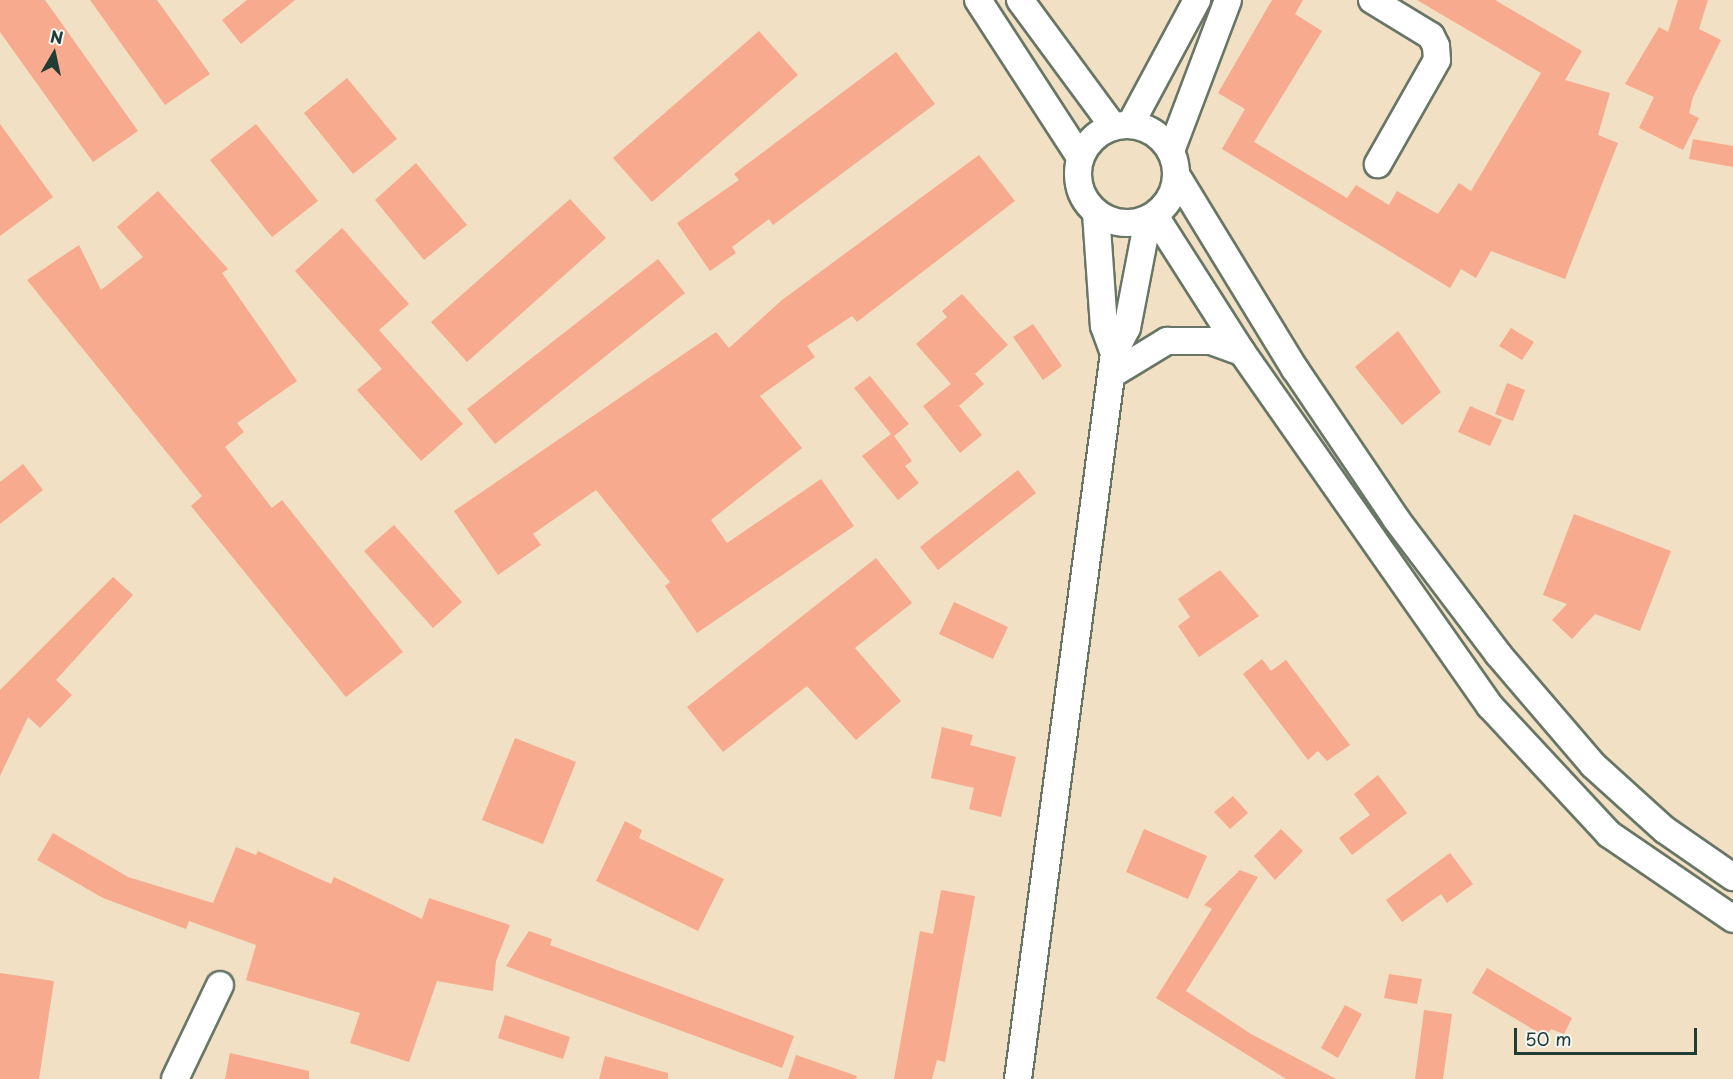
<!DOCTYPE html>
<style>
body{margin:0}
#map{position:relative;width:1733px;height:1079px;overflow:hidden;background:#f1e0c3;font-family:"Playpen Sans",sans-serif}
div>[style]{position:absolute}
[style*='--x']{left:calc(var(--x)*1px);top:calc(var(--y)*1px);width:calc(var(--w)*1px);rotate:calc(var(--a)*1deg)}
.building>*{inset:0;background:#f7aa8d}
.roads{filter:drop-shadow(2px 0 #687666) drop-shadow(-2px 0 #687666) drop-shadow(0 2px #687666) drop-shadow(0 -2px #687666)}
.minor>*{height:26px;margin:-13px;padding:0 13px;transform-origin:13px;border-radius:13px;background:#fff}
.minor>.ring{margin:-13px;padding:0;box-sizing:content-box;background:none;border:26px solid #fff;border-radius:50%}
span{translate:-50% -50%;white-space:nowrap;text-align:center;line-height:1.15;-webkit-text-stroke:5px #f6f6f2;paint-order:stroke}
.north{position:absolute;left:24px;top:24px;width:60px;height:60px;-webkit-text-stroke:4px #f6f6f2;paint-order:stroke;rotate:9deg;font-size:16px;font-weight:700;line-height:24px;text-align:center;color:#1f3d34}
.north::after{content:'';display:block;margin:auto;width:21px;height:27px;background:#1f3d34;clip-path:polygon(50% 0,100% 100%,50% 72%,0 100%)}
.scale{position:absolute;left:1514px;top:1028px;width:183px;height:27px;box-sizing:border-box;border:3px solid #1f3d34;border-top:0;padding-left:8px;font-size:18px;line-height:21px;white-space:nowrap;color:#1f3d34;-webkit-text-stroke:4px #f6f6f2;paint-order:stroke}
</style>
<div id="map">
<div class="building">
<div style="clip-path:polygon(0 0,45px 0,138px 131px,93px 162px,0 32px)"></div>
<div style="clip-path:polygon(90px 0,157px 0,210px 74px,165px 105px)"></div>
<div style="clip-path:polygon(247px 0,295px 0,241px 44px,222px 20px)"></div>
<div style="clip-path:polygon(1272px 0,1303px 0,1295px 14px,1322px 31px,1254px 142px,1347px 198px,1356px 185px,1389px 205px,1397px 191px,1438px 214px,1459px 183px,1471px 191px,1541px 73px,1417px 0,1495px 0,1582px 51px,1565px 80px,1610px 93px,1598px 135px,1618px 143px,1565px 279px,1491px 251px,1476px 278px,1461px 269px,1450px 288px,1222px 149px,1245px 109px,1218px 93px)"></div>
<div style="clip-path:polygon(1678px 0,1708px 0,1699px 29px,1721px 40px,1693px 97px,1689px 113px,1699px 118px,1683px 150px,1639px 128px,1654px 97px,1625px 84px,1659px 27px,1668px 32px)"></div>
<div style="clip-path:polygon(759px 31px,798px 75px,652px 202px,613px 158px)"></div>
<div style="clip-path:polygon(896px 52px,935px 104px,773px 225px,769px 219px,732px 247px,736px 253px,710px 271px,677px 223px,739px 180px,734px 174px)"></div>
<div style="clip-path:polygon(347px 78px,397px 139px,353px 174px,304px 113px)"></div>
<div style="clip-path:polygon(0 124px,53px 197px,0 236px)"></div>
<div style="clip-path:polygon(256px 124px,318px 201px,272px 237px,210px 160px)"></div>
<div style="clip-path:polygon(1693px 139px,1733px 146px,1733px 167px,1689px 159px)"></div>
<div style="clip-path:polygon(979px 155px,1015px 201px,857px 322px,852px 316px,807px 346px,815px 357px,760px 396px,802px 448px,711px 520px,727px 543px,821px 479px,854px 526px,697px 633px,665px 586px,670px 582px,596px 490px,533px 534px,541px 545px,498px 575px,454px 511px,716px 332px,729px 348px,782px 300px)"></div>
<div style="clip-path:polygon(416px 163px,467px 225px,424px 260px,375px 200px)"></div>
<div style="clip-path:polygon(158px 191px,228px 269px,222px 273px,297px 381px,237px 423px,244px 432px,225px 447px,272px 508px,282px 500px,403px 652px,346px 697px,191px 506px,202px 496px,27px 280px,79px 245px,101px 290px,143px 257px,117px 227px)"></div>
<div style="clip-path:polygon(570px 199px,606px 238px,467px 362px,431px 322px)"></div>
<div style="clip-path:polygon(342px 228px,409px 304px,379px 330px,463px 424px,421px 461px,357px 390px,382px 369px,295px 271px)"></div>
<div style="clip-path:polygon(658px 259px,685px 293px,495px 444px,467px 409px)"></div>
<div style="clip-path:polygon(962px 294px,1008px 345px,975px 374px,984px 384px,959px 406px,982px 435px,960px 453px,923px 406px,951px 384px,916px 344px,947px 317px,942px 311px)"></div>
<div style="clip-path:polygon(1033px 324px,1062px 366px,1043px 380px,1013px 337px)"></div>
<div style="clip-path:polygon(1511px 328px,1534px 342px,1522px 360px,1499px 346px)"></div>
<div style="clip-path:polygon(1398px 331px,1441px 392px,1402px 425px,1355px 367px)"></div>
<div style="clip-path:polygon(870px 376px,909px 424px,894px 436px,912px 461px,905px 466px,919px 483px,898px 500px,862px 456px,891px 434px,854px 388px)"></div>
<div style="clip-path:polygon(1507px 383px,1525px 390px,1513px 421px,1495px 414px)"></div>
<div style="clip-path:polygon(1470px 406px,1502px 420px,1490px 446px,1458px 432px)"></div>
<div style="clip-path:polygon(23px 464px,43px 490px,0 524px,0 482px)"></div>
<div style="clip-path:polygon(1018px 470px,1036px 493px,938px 570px,920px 547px)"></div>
<div style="clip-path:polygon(1574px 514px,1671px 551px,1640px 631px,1595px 614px,1572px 639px,1552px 620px,1567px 604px,1543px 595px)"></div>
<div style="clip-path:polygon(394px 525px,462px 602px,433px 628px,364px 551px)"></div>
<div style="clip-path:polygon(876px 558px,912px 603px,855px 648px,901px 701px,856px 740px,807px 686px,723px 752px,687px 707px)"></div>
<div style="clip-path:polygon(1220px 570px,1259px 616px,1199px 657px,1178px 626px,1190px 617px,1178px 599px)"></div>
<div style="clip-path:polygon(113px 577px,133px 595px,56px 680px,72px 695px,40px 728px,28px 717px,0 776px,0 690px)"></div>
<div style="clip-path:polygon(954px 602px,1008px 627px,993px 659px,939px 634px)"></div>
<div style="clip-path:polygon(1262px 659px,1271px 671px,1286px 660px,1350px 745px,1327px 761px,1318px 751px,1308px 760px,1243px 674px)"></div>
<div style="clip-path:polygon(942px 727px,973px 735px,970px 745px,1016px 757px,1001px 817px,969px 809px,974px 788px,931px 778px)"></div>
<div style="clip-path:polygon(515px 738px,576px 762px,543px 844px,482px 820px)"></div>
<div style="clip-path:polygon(1378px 775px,1407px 813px,1352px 855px,1339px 838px,1370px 815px,1354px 794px)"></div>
<div style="clip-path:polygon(1233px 796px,1248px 813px,1230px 829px,1214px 812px)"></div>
<div style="clip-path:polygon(625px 821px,642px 830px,639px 838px,724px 879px,698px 931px,596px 881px)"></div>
<div style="clip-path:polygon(1144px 829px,1207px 856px,1188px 899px,1126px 872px)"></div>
<div style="clip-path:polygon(1281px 829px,1303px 851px,1275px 880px,1254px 856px)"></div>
<div style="clip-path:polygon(53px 833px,128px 877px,213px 903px,236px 847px,256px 855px,258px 851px,331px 884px,334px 877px,422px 919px,429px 898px,510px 925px,496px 961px,493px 991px,437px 981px,409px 1062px,350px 1043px,360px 1013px,246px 980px,256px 945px,189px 921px,186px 929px,103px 898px,37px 860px)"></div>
<div style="clip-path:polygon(1450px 853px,1473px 884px,1447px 903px,1441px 894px,1402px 922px,1386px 900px)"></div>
<div style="clip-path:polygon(1240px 870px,1258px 877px,1186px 991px,1251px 1034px,1336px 1079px,1286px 1079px,1156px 998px,1212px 909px,1204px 905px)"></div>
<div style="clip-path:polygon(941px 890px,975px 896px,945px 1062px,937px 1060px,932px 1079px,894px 1079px,920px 931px,933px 934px)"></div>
<div style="clip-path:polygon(529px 931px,552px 939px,550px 945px,794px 1036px,782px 1068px,506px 966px)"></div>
<div style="clip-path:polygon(1487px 968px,1572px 1018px,1564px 1034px,1551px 1029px,1546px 1037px,1472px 993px)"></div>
<div style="clip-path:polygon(0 973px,54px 981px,39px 1079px,0 1079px)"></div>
<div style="clip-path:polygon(1389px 974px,1422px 979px,1417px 1004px,1384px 998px)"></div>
<div style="clip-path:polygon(1345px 1005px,1362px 1014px,1338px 1058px,1321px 1048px)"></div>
<div style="clip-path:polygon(1424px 1010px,1452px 1014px,1443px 1079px,1415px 1079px)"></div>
<div style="clip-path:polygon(505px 1015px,570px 1037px,563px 1059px,498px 1038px)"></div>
<div style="clip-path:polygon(230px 1053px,309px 1071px,309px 1079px,225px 1079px)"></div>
<div style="clip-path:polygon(796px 1055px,857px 1076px,856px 1079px,788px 1079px)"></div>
<div style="clip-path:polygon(605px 1056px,668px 1073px,668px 1079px,599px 1079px)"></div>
</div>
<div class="roads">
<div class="minor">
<div style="--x:978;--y:0;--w:187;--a:57"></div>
<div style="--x:1020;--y:0;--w:157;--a:53.6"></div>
<div style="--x:1372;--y:0;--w:69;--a:31.4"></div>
<div style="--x:1431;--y:36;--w:11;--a:63"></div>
<div style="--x:1436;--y:46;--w:14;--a:86"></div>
<div style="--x:1437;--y:60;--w:120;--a:119.6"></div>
<div class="ring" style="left:1078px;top:125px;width:72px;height:72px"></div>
<div style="--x:1130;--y:125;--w:142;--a:-61.8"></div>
<div style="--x:1171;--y:151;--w:161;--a:-69.3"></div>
<div style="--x:1177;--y:176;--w:226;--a:58.6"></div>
<div style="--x:1295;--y:369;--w:181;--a:56"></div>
<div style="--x:1396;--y:519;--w:169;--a:52.9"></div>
<div style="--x:1498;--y:654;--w:146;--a:49.4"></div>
<div style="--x:1593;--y:765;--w:97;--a:42.1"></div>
<div style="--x:1665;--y:830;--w:83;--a:34.7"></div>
<div style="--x:1096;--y:213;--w:113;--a:86"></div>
<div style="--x:1104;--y:326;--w:29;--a:70"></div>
<div style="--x:1155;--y:216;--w:161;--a:57.4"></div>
<div style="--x:1242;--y:352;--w:432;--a:55"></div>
<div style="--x:1490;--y:706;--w:175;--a:47.1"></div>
<div style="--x:1609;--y:834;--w:150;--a:34.4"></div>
<div style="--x:1111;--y:375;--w:66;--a:-31.3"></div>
<div style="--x:1167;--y:341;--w:44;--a:0"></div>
<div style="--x:1211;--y:341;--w:33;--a:20"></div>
<div style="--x:175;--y:1079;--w:104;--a:-64.4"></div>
<div style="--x:1018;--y:1079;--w:732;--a:-82.47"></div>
<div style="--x:1114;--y:353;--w:28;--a:-63"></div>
<div style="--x:1127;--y:328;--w:111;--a:-79.1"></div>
</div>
</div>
<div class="north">N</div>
<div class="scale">50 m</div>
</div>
